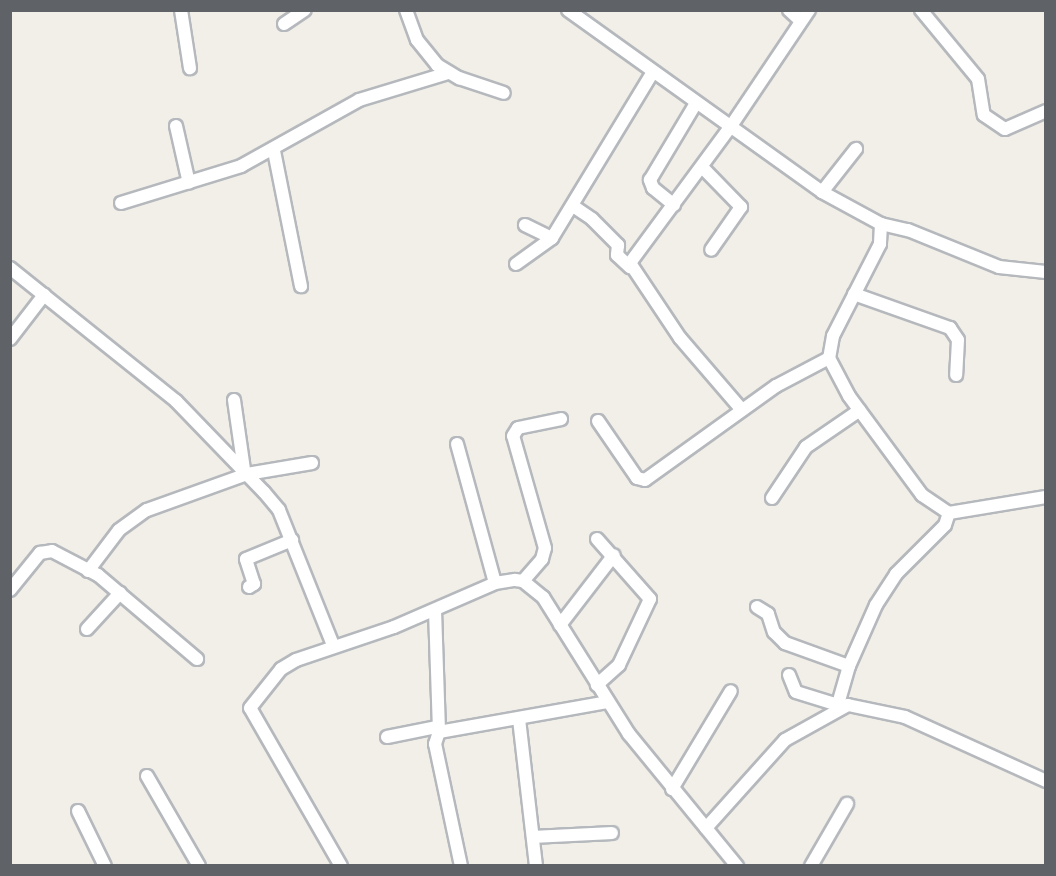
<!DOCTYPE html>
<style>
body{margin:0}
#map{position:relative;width:1056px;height:876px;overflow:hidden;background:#f1efe8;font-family:Jost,sans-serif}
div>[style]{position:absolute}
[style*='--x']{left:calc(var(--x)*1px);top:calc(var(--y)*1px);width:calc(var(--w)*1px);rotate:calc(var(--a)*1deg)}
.roads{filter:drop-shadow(2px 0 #b5b8bc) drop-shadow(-2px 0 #b5b8bc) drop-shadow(0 2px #b5b8bc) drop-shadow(0 -2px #b5b8bc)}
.minor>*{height:12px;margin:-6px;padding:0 6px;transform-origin:6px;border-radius:6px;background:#fff}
span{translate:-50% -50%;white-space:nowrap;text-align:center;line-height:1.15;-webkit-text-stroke:4.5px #fff;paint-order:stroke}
.frame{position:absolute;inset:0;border:12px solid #5f6368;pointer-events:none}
</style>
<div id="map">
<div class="roads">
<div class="minor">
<div style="--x:181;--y:10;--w:59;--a:81.2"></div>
<div style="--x:406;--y:10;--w:32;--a:70"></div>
<div style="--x:417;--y:40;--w:32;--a:51"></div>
<div style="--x:437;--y:65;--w:26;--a:31"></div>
<div style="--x:459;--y:78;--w:47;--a:18.4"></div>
<div style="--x:568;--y:10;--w:312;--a:35.6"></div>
<div style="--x:822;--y:192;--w:67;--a:28.5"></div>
<div style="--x:881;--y:224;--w:20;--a:93"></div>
<div style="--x:880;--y:244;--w:103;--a:117.1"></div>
<div style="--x:833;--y:336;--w:22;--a:100"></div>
<div style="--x:829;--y:358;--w:43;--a:62.2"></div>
<div style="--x:849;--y:396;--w:123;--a:53.6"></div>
<div style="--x:922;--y:495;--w:32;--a:34"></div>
<div style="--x:949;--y:513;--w:98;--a:-9.4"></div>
<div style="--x:789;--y:10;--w:16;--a:43"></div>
<div style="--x:921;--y:10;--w:89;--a:50.4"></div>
<div style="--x:978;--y:79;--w:36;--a:81"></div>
<div style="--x:984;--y:115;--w:25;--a:34"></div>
<div style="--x:1005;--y:129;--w:45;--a:-23.7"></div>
<div style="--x:284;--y:24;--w:25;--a:-34"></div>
<div style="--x:176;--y:126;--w:58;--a:77.2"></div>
<div style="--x:274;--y:151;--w:138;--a:78.7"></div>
<div style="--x:702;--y:167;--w:56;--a:45.7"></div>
<div style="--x:741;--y:207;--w:52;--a:124.9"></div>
<div style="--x:822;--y:192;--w:55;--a:-51.7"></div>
<div style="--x:121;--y:203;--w:126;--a:-17.1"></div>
<div style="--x:241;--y:166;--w:135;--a:-29.2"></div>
<div style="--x:359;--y:100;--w:93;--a:-16.9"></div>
<div style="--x:674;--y:205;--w:27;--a:-141"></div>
<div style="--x:653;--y:188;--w:9;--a:-111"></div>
<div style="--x:650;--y:180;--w:90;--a:-59.1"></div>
<div style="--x:573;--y:206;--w:23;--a:34"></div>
<div style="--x:592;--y:219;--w:37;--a:45"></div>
<div style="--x:618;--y:245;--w:10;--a:96"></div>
<div style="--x:617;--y:255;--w:18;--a:43"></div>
<div style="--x:881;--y:224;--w:28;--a:13"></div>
<div style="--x:908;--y:230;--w:98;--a:22.1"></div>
<div style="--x:999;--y:267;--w:47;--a:6.1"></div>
<div style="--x:525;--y:225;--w:30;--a:26"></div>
<div style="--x:516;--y:264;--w:44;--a:-35.8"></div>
<div style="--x:552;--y:238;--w:194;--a:-58.7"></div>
<div style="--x:10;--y:268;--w:213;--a:38.7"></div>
<div style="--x:176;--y:401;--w:127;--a:46"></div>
<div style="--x:264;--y:492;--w:23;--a:50"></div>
<div style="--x:279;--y:510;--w:145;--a:68.2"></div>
<div style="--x:854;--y:294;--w:102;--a:19.5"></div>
<div style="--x:950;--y:328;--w:14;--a:56"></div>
<div style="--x:958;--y:340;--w:35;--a:93"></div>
<div style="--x:10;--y:339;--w:56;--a:-52.3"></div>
<div style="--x:234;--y:400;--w:70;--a:81.8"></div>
<div style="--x:742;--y:410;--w:95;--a:-130.7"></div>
<div style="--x:680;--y:338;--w:90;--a:-123.7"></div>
<div style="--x:630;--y:263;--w:170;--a:-53.6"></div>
<div style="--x:731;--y:126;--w:140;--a:-56.1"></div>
<div style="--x:598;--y:421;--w:69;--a:55.6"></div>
<div style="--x:637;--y:478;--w:8;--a:14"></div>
<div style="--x:645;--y:480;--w:161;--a:-35.7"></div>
<div style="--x:776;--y:386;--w:60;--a:-27.8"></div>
<div style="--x:457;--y:444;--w:144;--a:74.7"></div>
<div style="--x:772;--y:498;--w:61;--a:-56.3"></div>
<div style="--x:806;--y:447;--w:65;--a:-34.4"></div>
<div style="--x:597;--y:539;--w:80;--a:48.5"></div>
<div style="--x:650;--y:599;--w:73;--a:115.2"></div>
<div style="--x:619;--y:665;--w:30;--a:138"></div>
<div style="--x:88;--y:571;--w:51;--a:-52.9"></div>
<div style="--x:119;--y:530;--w:34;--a:-36"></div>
<div style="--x:147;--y:510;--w:106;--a:-19.8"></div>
<div style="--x:247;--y:474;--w:66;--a:-9.6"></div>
<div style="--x:523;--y:581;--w:29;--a:-49"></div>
<div style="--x:542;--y:559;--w:11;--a:-75"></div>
<div style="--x:545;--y:548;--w:116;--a:-105.9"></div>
<div style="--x:513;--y:436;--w:9;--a:-58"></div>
<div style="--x:518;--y:428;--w:44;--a:-11.8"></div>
<div style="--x:249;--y:587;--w:6;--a:-31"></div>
<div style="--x:254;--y:584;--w:26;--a:-108"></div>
<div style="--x:246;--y:559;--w:50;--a:-22.4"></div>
<div style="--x:10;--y:590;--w:48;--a:-51"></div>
<div style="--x:40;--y:553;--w:12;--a:-9"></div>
<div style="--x:52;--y:551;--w:52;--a:27.6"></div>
<div style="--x:98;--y:575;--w:130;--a:40.3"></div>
<div style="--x:757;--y:607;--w:13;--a:32"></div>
<div style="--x:768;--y:614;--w:19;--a:72"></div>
<div style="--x:774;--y:632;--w:16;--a:45"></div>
<div style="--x:785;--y:643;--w:68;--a:19.8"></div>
<div style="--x:435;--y:610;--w:122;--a:88.1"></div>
<div style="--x:560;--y:625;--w:88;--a:-52.4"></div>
<div style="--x:87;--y:629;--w:49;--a:-47.5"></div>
<div style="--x:789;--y:675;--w:18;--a:68"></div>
<div style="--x:796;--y:692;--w:44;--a:17.2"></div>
<div style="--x:836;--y:711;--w:47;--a:-73.9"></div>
<div style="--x:849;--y:666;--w:67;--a:-66.1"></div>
<div style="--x:876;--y:605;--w:37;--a:-57"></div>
<div style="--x:896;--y:574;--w:69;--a:-45"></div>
<div style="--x:945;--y:525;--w:13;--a:-72"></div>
<div style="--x:519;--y:719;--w:148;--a:83.4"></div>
<div style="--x:387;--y:737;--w:50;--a:-11.5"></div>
<div style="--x:147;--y:776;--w:104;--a:60"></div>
<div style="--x:672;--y:789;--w:114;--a:-59"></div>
<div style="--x:78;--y:811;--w:61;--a:63.9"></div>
<div style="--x:706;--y:828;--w:118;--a:-48.1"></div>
<div style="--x:785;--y:740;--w:72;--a:-29.1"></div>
<div style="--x:848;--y:705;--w:58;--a:11.9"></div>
<div style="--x:905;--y:717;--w:155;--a:24.4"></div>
<div style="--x:533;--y:837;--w:79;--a:-2.9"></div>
<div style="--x:341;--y:866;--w:182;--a:-119.9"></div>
<div style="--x:250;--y:708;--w:50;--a:-51.5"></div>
<div style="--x:281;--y:669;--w:17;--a:-31"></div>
<div style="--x:296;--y:660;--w:103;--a:-18.6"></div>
<div style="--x:394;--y:627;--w:110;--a:-23.5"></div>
<div style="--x:495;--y:583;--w:20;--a:-9"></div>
<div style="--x:515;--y:580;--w:8;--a:7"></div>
<div style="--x:523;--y:581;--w:26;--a:39"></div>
<div style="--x:543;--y:597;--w:162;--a:57.9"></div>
<div style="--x:629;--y:734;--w:171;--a:50.7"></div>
<div style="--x:461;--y:866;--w:125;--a:-102"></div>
<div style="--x:435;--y:744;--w:13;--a:-72"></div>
<div style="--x:439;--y:732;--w:172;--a:-10.1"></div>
<div style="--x:811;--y:866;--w:72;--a:-59.9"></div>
</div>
</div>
<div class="frame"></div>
</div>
